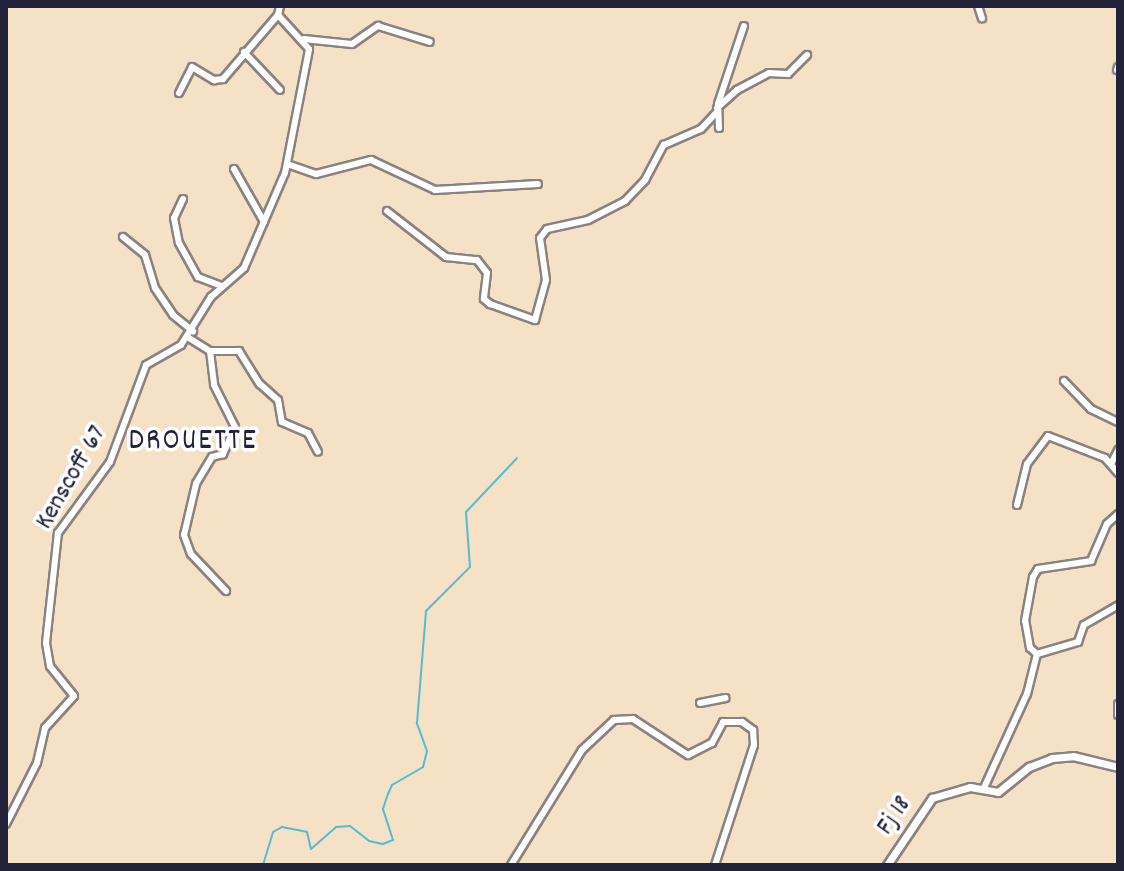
<!DOCTYPE html>
<style>
body{margin:0}
#map{position:relative;width:1124px;height:871px;overflow:hidden;background:#f4e1c6;font-family:Dekko,sans-serif}
div>[style]{position:absolute}
[style*='--x']{left:calc(var(--x)*1px);top:calc(var(--y)*1px);width:calc(var(--w)*1px);rotate:calc(var(--a)*1deg)}
.stream>*{height:2px;margin:-1px;padding:0 1px;transform-origin:1px;border-radius:1px;background:#53bcd0}
.roads{filter:drop-shadow(2px 0 #8b8280) drop-shadow(-2px 0 #8b8280) drop-shadow(0 2px #8b8280) drop-shadow(0 -2px #8b8280)}
.minor>*{height:6px;margin:-3px;padding:0 3px;transform-origin:3px;border-radius:3px;background:#fff}
.tertiary>*{height:7px;margin:-3.5px;padding:0 3.5px;transform-origin:3.5px;border-radius:3.5px;background:#fff}
span{translate:-50% -50%;white-space:nowrap;text-align:center;line-height:1.15;-webkit-text-stroke:7px #fff;paint-order:stroke}
.street-label{font-size:26px;color:#22223b}
.quarter-label{font-size:30px;color:#22223b;letter-spacing:2px}
.frame{position:absolute;inset:0;border:8px solid #22223b;pointer-events:none}
</style>
<div id="map">
<div class="stream">
<div style="--x:225;--y:865;--w:12;--a:0"></div>
<div style="--x:263;--y:865;--w:34;--a:-73"></div>
<div style="--x:273;--y:832;--w:10;--a:-29"></div>
<div style="--x:282;--y:827;--w:25;--a:11"></div>
<div style="--x:307;--y:832;--w:17;--a:77"></div>
<div style="--x:311;--y:849;--w:33;--a:-41"></div>
<div style="--x:336;--y:827;--w:14;--a:-4"></div>
<div style="--x:350;--y:826;--w:24;--a:38"></div>
<div style="--x:369;--y:841;--w:14;--a:12"></div>
<div style="--x:383;--y:844;--w:11;--a:-22"></div>
<div style="--x:393;--y:840;--w:33;--a:-108"></div>
<div style="--x:383;--y:809;--w:16;--a:-72"></div>
<div style="--x:388;--y:794;--w:10;--a:-66"></div>
<div style="--x:392;--y:785;--w:36;--a:-30"></div>
<div style="--x:423;--y:767;--w:16;--a:-76"></div>
<div style="--x:427;--y:751;--w:30;--a:-110"></div>
<div style="--x:417;--y:723;--w:112;--a:-85.4"></div>
<div style="--x:426;--y:611;--w:62;--a:-45"></div>
<div style="--x:470;--y:567;--w:55;--a:-94.2"></div>
<div style="--x:466;--y:512;--w:74;--a:-46.6"></div>
</div>
<div class="roads">
<div class="minor">
<div style="--x:978;--y:6;--w:13;--a:72"></div>
<div style="--x:304;--y:39;--w:48;--a:5.9"></div>
<div style="--x:352;--y:44;--w:32;--a:-35"></div>
<div style="--x:378;--y:26;--w:54;--a:17.1"></div>
<div style="--x:244;--y:52;--w:52;--a:46.5"></div>
<div style="--x:1117;--y:70;--w:3;--a:-72"></div>
<div style="--x:179;--y:93;--w:29;--a:-63"></div>
<div style="--x:192;--y:67;--w:26;--a:31"></div>
<div style="--x:214;--y:80;--w:9;--a:-6"></div>
<div style="--x:223;--y:79;--w:84;--a:-49.3"></div>
<div style="--x:717;--y:108;--w:27;--a:-42"></div>
<div style="--x:737;--y:90;--w:36;--a:-28"></div>
<div style="--x:769;--y:73;--w:19;--a:3"></div>
<div style="--x:788;--y:74;--w:27;--a:-45"></div>
<div style="--x:719;--y:128;--w:24;--a:-92"></div>
<div style="--x:718;--y:104;--w:82;--a:-71.6"></div>
<div style="--x:287;--y:164;--w:31;--a:19"></div>
<div style="--x:316;--y:174;--w:57;--a:-14.3"></div>
<div style="--x:371;--y:160;--w:71;--a:25.1"></div>
<div style="--x:435;--y:190;--w:103;--a:-3.3"></div>
<div style="--x:234;--y:169;--w:61;--a:60.5"></div>
<div style="--x:183;--y:199;--w:21;--a:115"></div>
<div style="--x:174;--y:218;--w:25;--a:79"></div>
<div style="--x:179;--y:243;--w:39;--a:61"></div>
<div style="--x:198;--y:277;--w:26;--a:21"></div>
<div style="--x:387;--y:211;--w:75;--a:37.9"></div>
<div style="--x:446;--y:257;--w:31;--a:6"></div>
<div style="--x:477;--y:260;--w:16;--a:52"></div>
<div style="--x:487;--y:273;--w:26;--a:97"></div>
<div style="--x:484;--y:299;--w:8;--a:40"></div>
<div style="--x:490;--y:304;--w:48;--a:19.6"></div>
<div style="--x:535;--y:320;--w:41;--a:-74.6"></div>
<div style="--x:546;--y:280;--w:42;--a:-98.1"></div>
<div style="--x:540;--y:238;--w:11;--a:-52"></div>
<div style="--x:547;--y:229;--w:42;--a:-12.4"></div>
<div style="--x:588;--y:220;--w:42;--a:-27.2"></div>
<div style="--x:625;--y:201;--w:29;--a:-46"></div>
<div style="--x:645;--y:180;--w:40;--a:-62"></div>
<div style="--x:664;--y:145;--w:40;--a:-23.4"></div>
<div style="--x:701;--y:129;--w:23;--a:-47"></div>
<div style="--x:123;--y:237;--w:28;--a:39"></div>
<div style="--x:145;--y:255;--w:34;--a:73"></div>
<div style="--x:155;--y:288;--w:32;--a:56"></div>
<div style="--x:173;--y:315;--w:26;--a:39"></div>
<div style="--x:189;--y:338;--w:25;--a:32"></div>
<div style="--x:210;--y:351;--w:34;--a:83"></div>
<div style="--x:214;--y:385;--w:47;--a:63.4"></div>
<div style="--x:235;--y:427;--w:30;--a:114"></div>
<div style="--x:223;--y:454;--w:11;--a:165"></div>
<div style="--x:212;--y:457;--w:31;--a:121"></div>
<div style="--x:196;--y:484;--w:52;--a:103.2"></div>
<div style="--x:184;--y:535;--w:20;--a:70"></div>
<div style="--x:191;--y:554;--w:51;--a:46.6"></div>
<div style="--x:210;--y:351;--w:29;--a:0"></div>
<div style="--x:239;--y:351;--w:39;--a:58"></div>
<div style="--x:260;--y:384;--w:24;--a:42"></div>
<div style="--x:278;--y:400;--w:22;--a:80"></div>
<div style="--x:282;--y:422;--w:28;--a:23"></div>
<div style="--x:308;--y:433;--w:21;--a:62"></div>
<div style="--x:1064;--y:381;--w:39;--a:46"></div>
<div style="--x:1091;--y:409;--w:30;--a:26"></div>
<div style="--x:1111;--y:464;--w:16;--a:-63"></div>
<div style="--x:1017;--y:505;--w:42;--a:-76.3"></div>
<div style="--x:1027;--y:464;--w:35;--a:-53"></div>
<div style="--x:1048;--y:436;--w:61;--a:21.1"></div>
<div style="--x:1105;--y:458;--w:20;--a:49"></div>
<div style="--x:1037;--y:654;--w:43;--a:-16.3"></div>
<div style="--x:1078;--y:642;--w:18;--a:-71"></div>
<div style="--x:1084;--y:625;--w:39;--a:-30"></div>
<div style="--x:700;--y:703;--w:26;--a:-11"></div>
<div style="--x:1118;--y:704;--w:11;--a:90"></div>
<div style="--x:983;--y:790;--w:106;--a:-65.4"></div>
<div style="--x:1027;--y:694;--w:41;--a:-76"></div>
<div style="--x:1037;--y:654;--w:9;--a:-139"></div>
<div style="--x:1030;--y:648;--w:27;--a:-100"></div>
<div style="--x:1025;--y:621;--w:45;--a:-79.7"></div>
<div style="--x:1033;--y:577;--w:9;--a:-58"></div>
<div style="--x:1038;--y:569;--w:54;--a:-8.6"></div>
<div style="--x:1091;--y:561;--w:40;--a:-66.6"></div>
<div style="--x:1107;--y:524;--w:15;--a:-42"></div>
<div style="--x:6;--y:824;--w:68;--a:-63.1"></div>
<div style="--x:37;--y:763;--w:36;--a:-77"></div>
<div style="--x:45;--y:728;--w:43;--a:-47.8"></div>
<div style="--x:74;--y:696;--w:38;--a:-129"></div>
<div style="--x:50;--y:666;--w:23;--a:-100"></div>
<div style="--x:46;--y:643;--w:111;--a:-83.8"></div>
<div style="--x:58;--y:533;--w:88;--a:-53.8"></div>
<div style="--x:110;--y:462;--w:103;--a:-69.6"></div>
<div style="--x:146;--y:365;--w:40;--a:-29.7"></div>
<div style="--x:181;--y:345;--w:57;--a:-58"></div>
<div style="--x:211;--y:297;--w:44;--a:-41.3"></div>
<div style="--x:244;--y:268;--w:103;--a:-66.7"></div>
<div style="--x:285;--y:173;--w:126;--a:-79"></div>
<div style="--x:309;--y:49;--w:46;--a:-132.4"></div>
<div style="--x:278;--y:15;--w:9;--a:-77"></div>
<div style="--x:511;--y:865;--w:135;--a:-58.3"></div>
<div style="--x:582;--y:750;--w:44;--a:-43.2"></div>
<div style="--x:614;--y:720;--w:19;--a:-3"></div>
<div style="--x:633;--y:719;--w:66;--a:33.2"></div>
<div style="--x:688;--y:755;--w:27;--a:-27"></div>
<div style="--x:712;--y:743;--w:24;--a:-62"></div>
<div style="--x:723;--y:722;--w:19;--a:0"></div>
<div style="--x:742;--y:722;--w:14;--a:36"></div>
<div style="--x:753;--y:730;--w:15;--a:86"></div>
<div style="--x:754;--y:745;--w:126;--a:108"></div>
</div>
<div class="tertiary">
<div style="--x:887;--y:865;--w:81;--a:-56.1"></div>
<div style="--x:932;--y:798;--w:40;--a:-16"></div>
<div style="--x:970;--y:787;--w:28;--a:10"></div>
<div style="--x:998;--y:792;--w:40;--a:-39"></div>
<div style="--x:1029;--y:767;--w:25;--a:-21"></div>
<div style="--x:1052;--y:758;--w:21;--a:-5"></div>
<div style="--x:1073;--y:756;--w:46;--a:13.7"></div>
</div>
</div>
<div class="street-label">
<span style="left:72px;top:478px;rotate:-60deg">Kenscoff 67</span>
<span style="left:895px;top:816px;rotate:-56deg">Fj 18</span>
</div>
<div class="quarter-label">
<span style="left:193px;top:443px">DROUETTE</span>
</div>
<div class="frame"></div>
</div>
